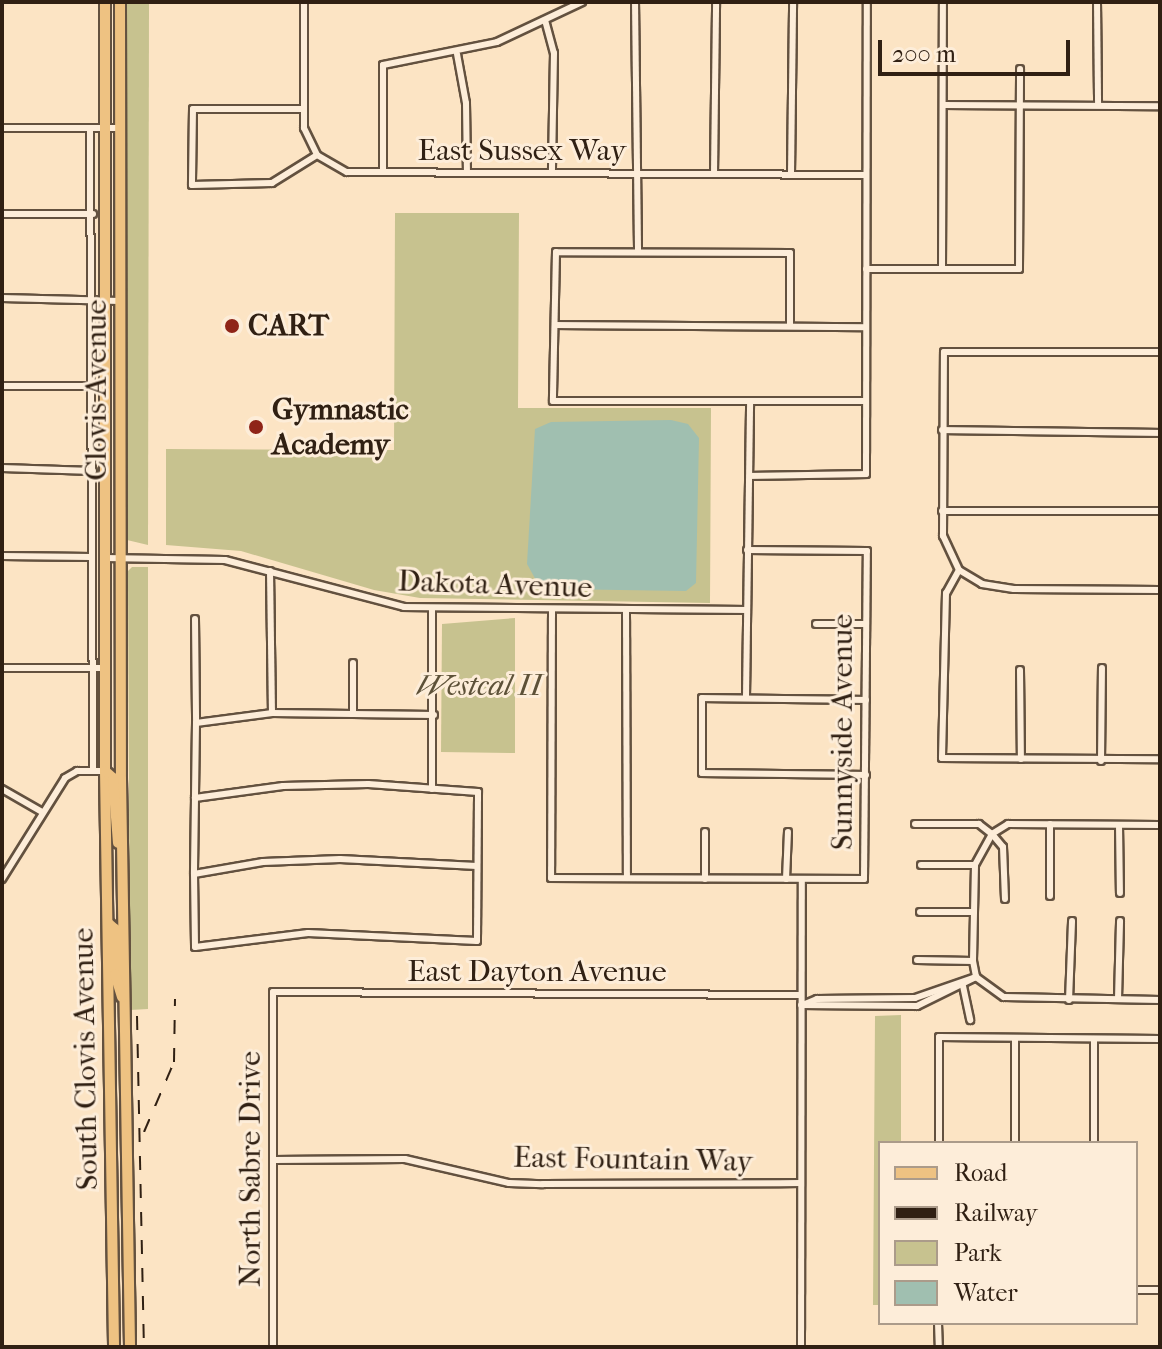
<!DOCTYPE html>
<style>
body{margin:0}
#map{position:relative;width:1162px;height:1349px;overflow:hidden;background:#fce4c4;font-family:"IM FELL French Canon",serif}
div>[style]{position:absolute}
[style*='--x']{left:calc(var(--x)*1px);top:calc(var(--y)*1px);width:calc(var(--w)*1px);rotate:calc(var(--a)*1deg)}
.green>*{inset:0;background:#c7c28f}
.water>*{inset:0;background:#a0bfb0}
.roads{filter:drop-shadow(2px 0 #63513f) drop-shadow(-2px 0 #63513f) drop-shadow(0 2px #63513f) drop-shadow(0 -2px #63513f)}
.minor>*{height:6px;margin:-3px;padding:0 3px;transform-origin:3px;border-radius:3px;background:#fdedd9}
.primary>*{height:10px;margin:-5px;padding:0 5px;transform-origin:5px;border-radius:5px;background:#eec282}
.rail>*{height:2px;margin-top:-1px;transform-origin:0;background:repeating-linear-gradient(90deg,#302013 0 14px,transparent 0 28px)}
.dots>*{width:22px;height:22px;translate:-50% -50%;box-sizing:border-box;border:4px solid #fdedd9;border-radius:50%}
span{translate:-50% -50%;white-space:nowrap;text-align:center;line-height:1.15;-webkit-text-stroke:6px #fdedd9;paint-order:stroke}
.street-label{font-size:30px;color:#302013}
.poi-label{font-size:30px;color:#302013;font-weight:700}
.left{translate:0 -50%;text-align:left}
.park-label{font-size:30px;color:#5d5138;font-style:italic}
.frame{position:absolute;inset:0;border:4px solid #302013;pointer-events:none}
.legend{position:absolute;left:878px;top:1141px;width:260px;height:184px;box-sizing:border-box;background:#fdedd9;border:2px solid #ab9b8a;margin:0;padding:10px 14px;list-style:none;font-size:24px;color:#302013}
.legend li{display:flex;align-items:center;gap:16px;height:40px}
.legend b{width:40px;border:2px solid #ab9b8a}
.scale{position:absolute;left:878px;top:40px;width:192px;height:36px;box-sizing:border-box;border:4px solid #302013;border-top:0;padding-left:10px;font-size:24px;line-height:28px;white-space:nowrap;color:#302013;-webkit-text-stroke:6px #fdedd9;paint-order:stroke}
</style>
<div id="map">
<div class="green">
<div style="clip-path:polygon(127px 2px,149px 2px,148px 545px,127px 540px)"></div>
<div style="clip-path:polygon(395px 213px,519px 213px,518px 408px,711px 408px,710px 603px,420px 598px,374px 590px,241px 551px,166px 545px,166px 449px,394px 450px)"></div>
<div style="clip-path:polygon(132px 567px,148px 567px,148px 1009px,130px 1010px,128px 571px)"></div>
<div style="clip-path:polygon(515px 618px,515px 753px,441px 752px,442px 624px)"></div>
<div style="clip-path:polygon(901px 1015px,901px 1143px,880px 1143px,880px 1305px,873px 1305px,875px 1016px)"></div>
</div>
<div class="water">
<div style="clip-path:polygon(671px 420px,688px 424px,699px 438px,696px 583px,686px 591px,554px 589px,537px 582px,527px 564px,535px 429px,551px 422px)"></div>
</div>
<div class="roads">
<div class="minor">
<div style="--x:304;--y:2;--w:126;--a:90"></div>
<div style="--x:304;--y:128;--w:30;--a:64"></div>
<div style="--x:635;--y:2;--w:250;--a:89.3"></div>
<div style="--x:1097;--y:2;--w:103;--a:89.4"></div>
<div style="--x:545;--y:20;--w:34;--a:75"></div>
<div style="--x:554;--y:53;--w:120;--a:91"></div>
<div style="--x:457;--y:54;--w:50;--a:79.6"></div>
<div style="--x:466;--y:103;--w:70;--a:89.2"></div>
<div style="--x:943;--y:105;--w:217;--a:0.3"></div>
<div style="--x:303;--y:109;--w:110;--a:180"></div>
<div style="--x:193;--y:109;--w:76;--a:90.8"></div>
<div style="--x:192;--y:185;--w:80;--a:-1.4"></div>
<div style="--x:272;--y:183;--w:53;--a:-31.9"></div>
<div style="--x:317;--y:155;--w:34;--a:30"></div>
<div style="--x:347;--y:172;--w:519;--a:0.33"></div>
<div style="--x:2;--y:128;--w:118;--a:0"></div>
<div style="--x:90;--y:128;--w:642;--a:89.73"></div>
<div style="--x:383;--y:172;--w:107;--a:-90"></div>
<div style="--x:383;--y:65;--w:116;--a:-11.4"></div>
<div style="--x:497;--y:42;--w:94;--a:-25.2"></div>
<div style="--x:714;--y:174;--w:172;--a:-89.3"></div>
<div style="--x:791;--y:174;--w:172;--a:-89.3"></div>
<div style="--x:2;--y:214;--w:91;--a:0"></div>
<div style="--x:866;--y:269;--w:153;--a:0"></div>
<div style="--x:1019;--y:269;--w:200;--a:-89.7"></div>
<div style="--x:942;--y:269;--w:267;--a:-89.8"></div>
<div style="--x:2;--y:298;--w:118;--a:1.5"></div>
<div style="--x:556;--y:325;--w:310;--a:0.4"></div>
<div style="--x:790;--y:325;--w:72;--a:-90"></div>
<div style="--x:790;--y:253;--w:234;--a:-179.8"></div>
<div style="--x:556;--y:252;--w:149;--a:91.2"></div>
<div style="--x:553;--y:401;--w:313;--a:0"></div>
<div style="--x:2;--y:386;--w:91;--a:0"></div>
<div style="--x:942;--y:430;--w:218;--a:0.8"></div>
<div style="--x:2;--y:468;--w:91;--a:1.9"></div>
<div style="--x:750;--y:476;--w:116;--a:-1"></div>
<div style="--x:866;--y:474;--w:472;--a:-89.9"></div>
<div style="--x:942;--y:511;--w:218;--a:0"></div>
<div style="--x:2;--y:556;--w:89;--a:0.6"></div>
<div style="--x:105;--y:558;--w:120;--a:1"></div>
<div style="--x:225;--y:560;--w:185;--a:14.7"></div>
<div style="--x:404;--y:607;--w:341;--a:0.5"></div>
<div style="--x:959;--y:570;--w:38;--a:-115"></div>
<div style="--x:943;--y:536;--w:184;--a:-89.7"></div>
<div style="--x:944;--y:352;--w:216;--a:0"></div>
<div style="--x:959;--y:570;--w:26;--a:119"></div>
<div style="--x:946;--y:593;--w:165;--a:91.4"></div>
<div style="--x:942;--y:758;--w:218;--a:0.3"></div>
<div style="--x:959;--y:570;--w:27;--a:31"></div>
<div style="--x:982;--y:584;--w:32;--a:9"></div>
<div style="--x:1014;--y:589;--w:146;--a:0.4"></div>
<div style="--x:270;--y:571;--w:142;--a:89.2"></div>
<div style="--x:552;--y:609;--w:269;--a:90.2"></div>
<div style="--x:551;--y:878;--w:313;--a:0.2"></div>
<div style="--x:864;--y:879;--w:328;--a:-89.5"></div>
<div style="--x:867;--y:551;--w:120;--a:-179.5"></div>
<div style="--x:626;--y:610;--w:268;--a:89.8"></div>
<div style="--x:195;--y:619;--w:104;--a:89.4"></div>
<div style="--x:196;--y:723;--w:75;--a:90.8"></div>
<div style="--x:195;--y:798;--w:76;--a:90.8"></div>
<div style="--x:194;--y:874;--w:73;--a:89.2"></div>
<div style="--x:195;--y:947;--w:114;--a:-7.1"></div>
<div style="--x:308;--y:933;--w:169;--a:2.7"></div>
<div style="--x:477;--y:941;--w:149;--a:-89.6"></div>
<div style="--x:478;--y:792;--w:110;--a:-175.8"></div>
<div style="--x:368;--y:784;--w:85;--a:178.7"></div>
<div style="--x:283;--y:786;--w:89;--a:172.2"></div>
<div style="--x:816;--y:624;--w:50;--a:0"></div>
<div style="--x:353;--y:663;--w:48;--a:90"></div>
<div style="--x:2;--y:668;--w:103;--a:0"></div>
<div style="--x:1020;--y:670;--w:89;--a:89.4"></div>
<div style="--x:746;--y:696;--w:294;--a:-89.2"></div>
<div style="--x:196;--y:723;--w:77;--a:-7.5"></div>
<div style="--x:272;--y:713;--w:162;--a:0.7"></div>
<div style="--x:1101;--y:761;--w:93;--a:-89.4"></div>
<div style="--x:866;--y:775;--w:164;--a:-179.3"></div>
<div style="--x:702;--y:773;--w:75;--a:-90"></div>
<div style="--x:702;--y:698;--w:164;--a:0.7"></div>
<div style="--x:2;--y:789;--w:46;--a:29.9"></div>
<div style="--x:432;--y:789;--w:179;--a:-90"></div>
<div style="--x:915;--y:824;--w:64;--a:0"></div>
<div style="--x:979;--y:824;--w:16;--a:38"></div>
<div style="--x:992;--y:834;--w:17;--a:50"></div>
<div style="--x:1003;--y:847;--w:52;--a:87.8"></div>
<div style="--x:1050;--y:824;--w:72;--a:90"></div>
<div style="--x:1119;--y:825;--w:68;--a:89.2"></div>
<div style="--x:1160;--y:825;--w:152;--a:-179.6"></div>
<div style="--x:1008;--y:824;--w:19;--a:148"></div>
<div style="--x:992;--y:834;--w:35;--a:119"></div>
<div style="--x:975;--y:865;--w:96;--a:91.2"></div>
<div style="--x:973;--y:961;--w:16;--a:79"></div>
<div style="--x:976;--y:977;--w:34;--a:36"></div>
<div style="--x:1004;--y:997;--w:156;--a:1.1"></div>
<div style="--x:705;--y:832;--w:47;--a:90"></div>
<div style="--x:921;--y:865;--w:54;--a:0"></div>
<div style="--x:194;--y:874;--w:70;--a:-9.9"></div>
<div style="--x:263;--y:862;--w:77;--a:-2.2"></div>
<div style="--x:340;--y:859;--w:137;--a:2.9"></div>
<div style="--x:2;--y:879;--w:119;--a:-58"></div>
<div style="--x:65;--y:778;--w:14;--a:-30"></div>
<div style="--x:77;--y:771;--w:28;--a:0"></div>
<div style="--x:786;--y:879;--w:47;--a:-87.6"></div>
<div style="--x:920;--y:912;--w:54;--a:0"></div>
<div style="--x:917;--y:960;--w:56;--a:1"></div>
<div style="--x:963;--y:986;--w:35;--a:78"></div>
<div style="--x:1118;--y:999;--w:78;--a:-88.5"></div>
<div style="--x:1069;--y:1000;--w:79;--a:-87.8"></div>
<div style="--x:805;--y:1004;--w:13;--a:-23"></div>
<div style="--x:817;--y:999;--w:98;--a:-0.6"></div>
<div style="--x:915;--y:998;--w:65;--a:-19"></div>
<div style="--x:801;--y:1005;--w:116;--a:0.5"></div>
<div style="--x:917;--y:1006;--w:66;--a:-26.2"></div>
<div style="--x:1015;--y:1038;--w:105;--a:90"></div>
<div style="--x:939;--y:1143;--w:106;--a:-90"></div>
<div style="--x:939;--y:1037;--w:221;--a:0.5"></div>
<div style="--x:1094;--y:1143;--w:104;--a:-90"></div>
<div style="--x:274;--y:1160;--w:131;--a:-0.4"></div>
<div style="--x:405;--y:1159;--w:107;--a:13"></div>
<div style="--x:509;--y:1183;--w:34;--a:2"></div>
<div style="--x:543;--y:1184;--w:258;--a:-0.2"></div>
<div style="--x:1136;--y:1290;--w:24;--a:0"></div>
<div style="--x:938;--y:1323;--w:24;--a:88"></div>
<div style="--x:273;--y:1347;--w:355;--a:-90"></div>
<div style="--x:273;--y:992;--w:528;--a:0.33"></div>
<div style="--x:801;--y:1347;--w:467;--a:-89.9"></div>
</div>
<div class="primary">
<div style="--x:105;--y:2;--w:769;--a:90"></div>
<div style="--x:105;--y:771;--w:576;--a:89.1"></div>
<div style="--x:120;--y:2;--w:777;--a:89.93"></div>
<div style="--x:121;--y:779;--w:568;--a:89.09"></div>
<div style="--x:105;--y:771;--w:11;--a:41"></div>
<div style="--x:113;--y:778;--w:65;--a:85.6"></div>
<div style="--x:108;--y:923;--w:9;--a:41"></div>
<div style="--x:115;--y:929;--w:45;--a:90"></div>
<div style="--x:115;--y:974;--w:24;--a:73"></div>
</div>
</div>
<div class="rail">
<div style="--x:137;--y:1016;--w:331;--a:88.8"></div>
<div style="--x:144;--y:1132;--w:76;--a:-66.8"></div>
<div style="--x:174;--y:1062;--w:63;--a:-89.1"></div>
</div>
<div class="dots">
<div style="left:232px;top:326px;background:#8f2418"></div>
<div style="left:256px;top:427px;background:#8f2418"></div>
</div>
<div class="street-label">
<span style="left:522px;top:151px">East Sussex Way</span>
<span style="left:97px;top:390px;rotate:-90deg">Clovis Avenue</span>
<span style="left:495px;top:585px;rotate:2deg">Dakota Avenue</span>
<span style="left:843px;top:732px;rotate:-90deg">Sunnyside Avenue</span>
<span style="left:537px;top:972px">East Dayton Avenue</span>
<span style="left:86px;top:1059px;rotate:-91deg">South Clovis Avenue</span>
<span style="left:633px;top:1160px;rotate:1deg">East Fountain Way</span>
<span style="left:251px;top:1169px;rotate:-90deg">North Sabre Drive</span>
</div>
<div class="poi-label">
<span class="left" style="left:248px;top:326px">CART</span>
<span class="left" style="left:272px;top:427px">Gymnastic<br>Academy</span>
</div>
<div class="park-label">
<span style="left:479px;top:686px">Westcal II</span>
</div>
<div class="frame"></div>
<ul class="legend">
<li><b style="height:10px;background:#eec282"></b>Road</li>
<li><b style="height:10px;background:#302013"></b>Railway</li>
<li><b style="height:22px;background:#c7c28f"></b>Park</li>
<li><b style="height:22px;background:#a0bfb0"></b>Water</li>
</ul>
<div class="scale">200 m</div>
</div>
